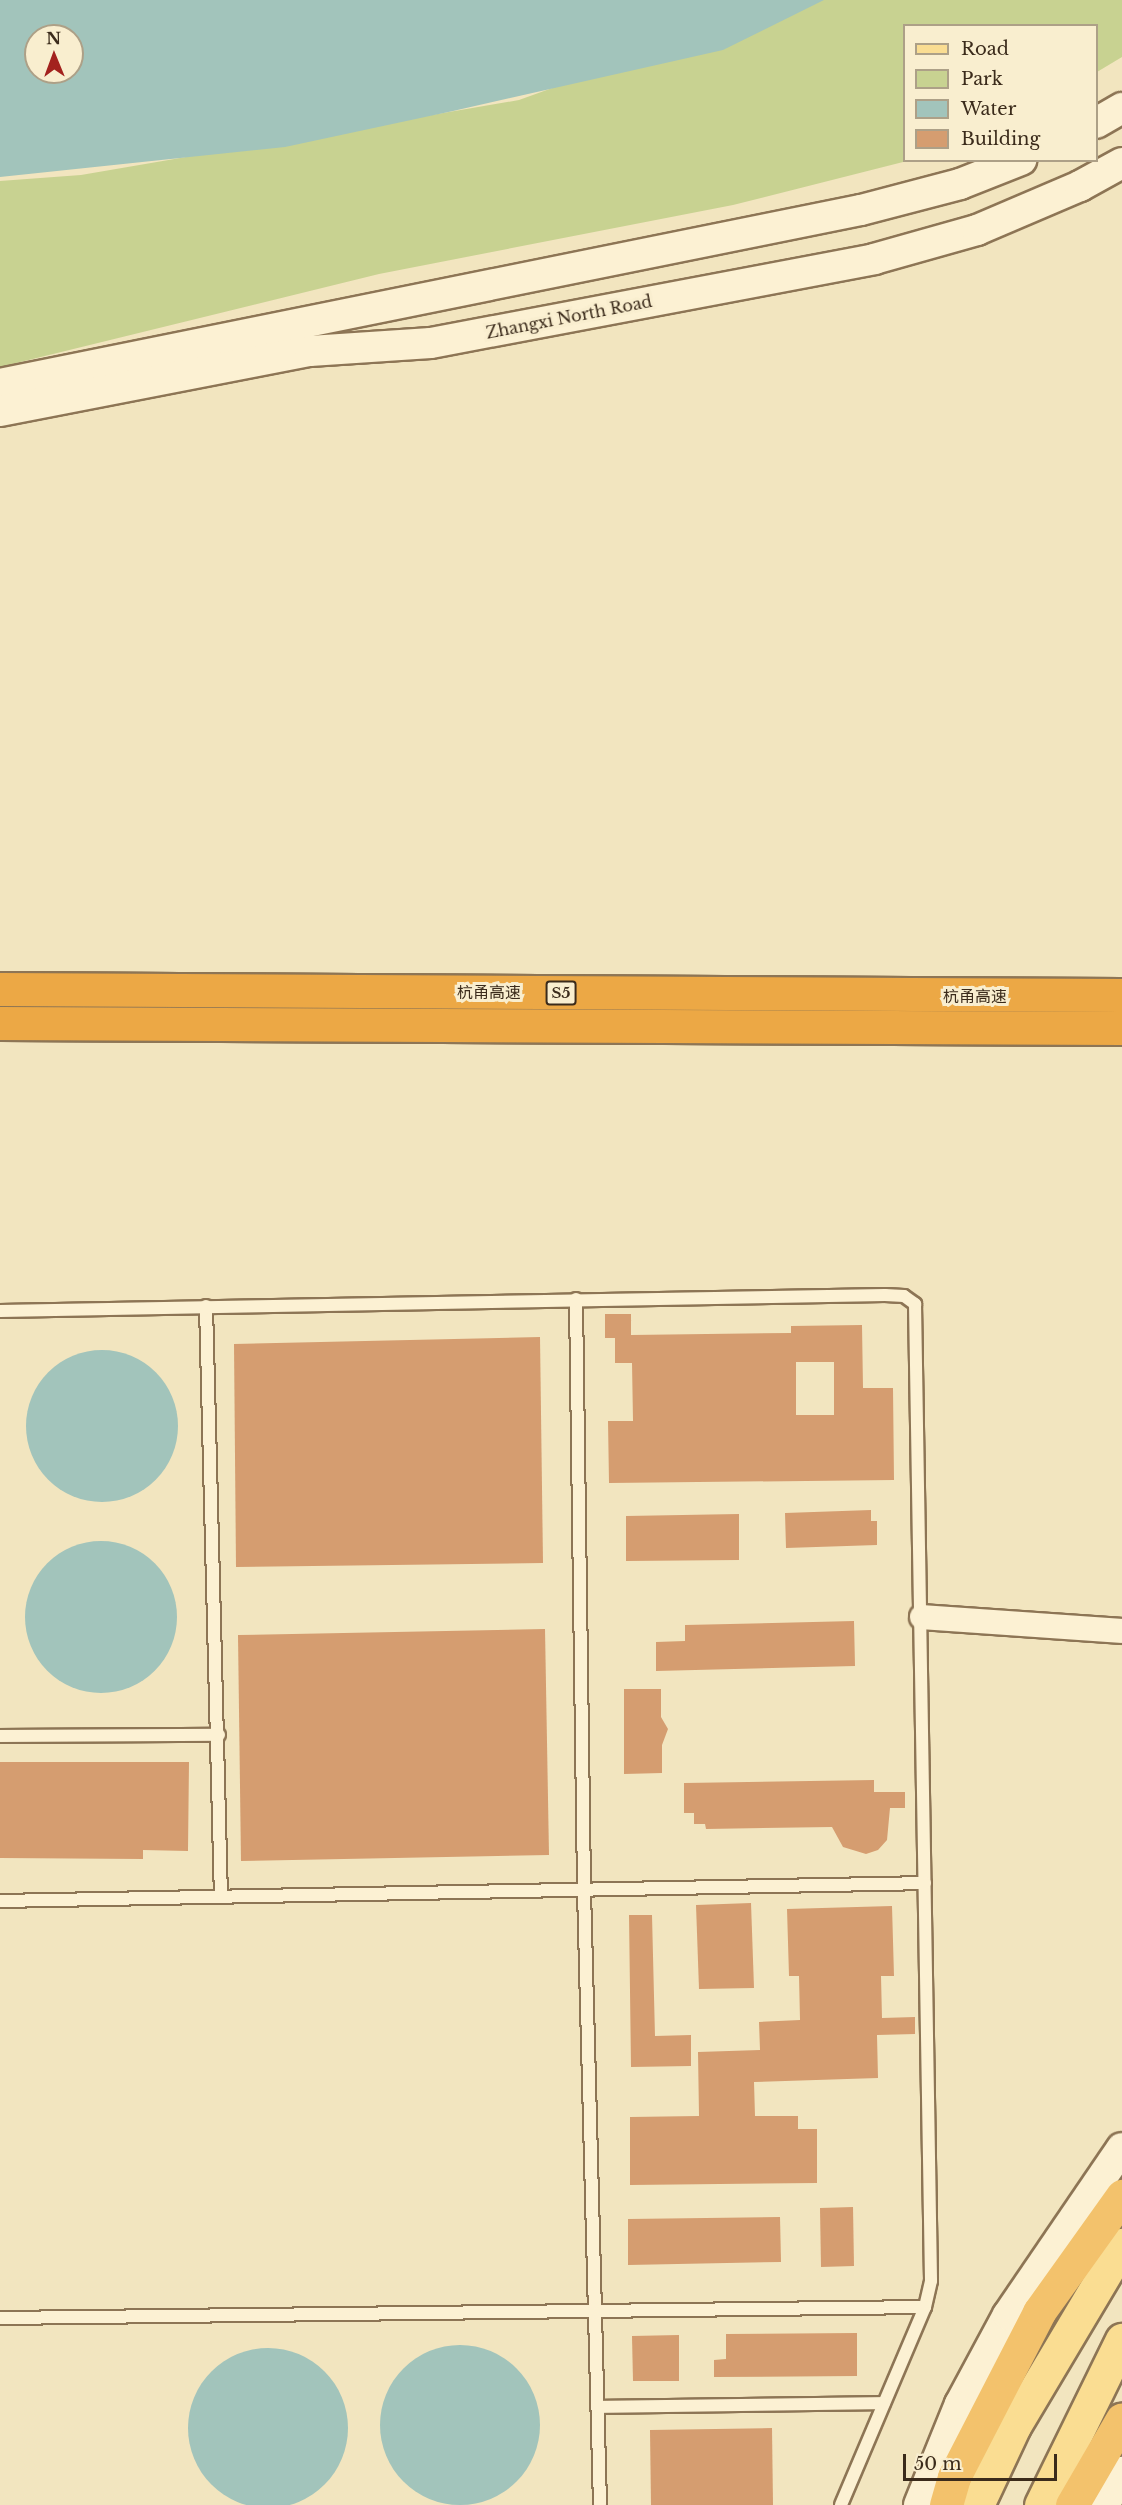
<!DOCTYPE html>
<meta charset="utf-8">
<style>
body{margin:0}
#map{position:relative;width:1122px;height:2505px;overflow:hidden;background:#f2e5bf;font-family:"Libre Baskerville","Noto Sans SC",serif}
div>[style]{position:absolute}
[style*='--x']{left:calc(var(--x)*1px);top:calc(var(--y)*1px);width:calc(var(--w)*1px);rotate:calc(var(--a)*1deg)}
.green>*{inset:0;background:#c8d291}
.water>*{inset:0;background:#a2c4bb}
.round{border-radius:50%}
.building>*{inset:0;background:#d59d70}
.roads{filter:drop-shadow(2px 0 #8d7555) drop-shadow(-2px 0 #8d7555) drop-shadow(0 2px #8d7555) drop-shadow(0 -2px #8d7555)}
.service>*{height:12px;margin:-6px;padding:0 6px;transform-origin:6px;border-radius:6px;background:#fcf1d3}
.minor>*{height:24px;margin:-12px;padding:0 12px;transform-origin:12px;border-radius:12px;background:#fcf1d3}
.tertiary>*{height:30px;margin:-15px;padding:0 15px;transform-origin:15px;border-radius:15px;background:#fcf1d3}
.primary>*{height:33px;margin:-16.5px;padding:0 16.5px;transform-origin:16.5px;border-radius:16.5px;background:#fadd92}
.trunk>*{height:33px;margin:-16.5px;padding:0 16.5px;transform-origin:16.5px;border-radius:16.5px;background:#f3c26c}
.motorway>*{height:33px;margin:-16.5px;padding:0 16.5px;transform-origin:16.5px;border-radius:16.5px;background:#eca845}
span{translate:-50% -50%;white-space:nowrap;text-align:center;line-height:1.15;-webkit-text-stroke:6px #f9eecf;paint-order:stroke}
.shield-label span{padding:2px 4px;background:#f9eecf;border:2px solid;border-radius:4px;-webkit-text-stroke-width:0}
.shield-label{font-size:15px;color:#3b2b1b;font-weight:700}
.street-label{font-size:16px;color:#3b2b1b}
.legend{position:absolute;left:903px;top:24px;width:195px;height:138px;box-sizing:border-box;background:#f9eecf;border:2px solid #ada087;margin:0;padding:8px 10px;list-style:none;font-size:18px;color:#3b2b1b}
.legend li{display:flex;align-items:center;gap:12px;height:30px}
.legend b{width:30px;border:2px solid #ada087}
.north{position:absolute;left:24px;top:24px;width:60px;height:60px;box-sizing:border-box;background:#f9eecf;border:2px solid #ada087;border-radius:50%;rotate:359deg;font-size:16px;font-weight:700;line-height:24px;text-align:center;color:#3b2b1b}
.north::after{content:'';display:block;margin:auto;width:21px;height:27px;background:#a3221e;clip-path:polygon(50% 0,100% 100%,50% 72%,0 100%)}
.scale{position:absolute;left:903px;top:2454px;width:154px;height:27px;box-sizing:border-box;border:3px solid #3b2b1b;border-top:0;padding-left:8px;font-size:18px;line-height:21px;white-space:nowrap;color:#3b2b1b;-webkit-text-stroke:4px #f9eecf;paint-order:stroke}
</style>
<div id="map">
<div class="green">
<div style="clip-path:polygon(797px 0,1122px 0,1122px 57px,1097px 72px,1096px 26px,904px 26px,907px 161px,733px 205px,379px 274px,0 367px,0 181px,81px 175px,519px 100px)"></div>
</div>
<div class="water">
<div style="clip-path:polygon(evenodd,0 0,824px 0,723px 50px,453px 111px,285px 147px,0 177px,0 0,36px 36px,72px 36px,72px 72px,36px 72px,36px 36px)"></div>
<div class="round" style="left:26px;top:1350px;width:152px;height:152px"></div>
<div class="round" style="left:25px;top:1541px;width:152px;height:152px"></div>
<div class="round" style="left:380px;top:2345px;width:160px;height:160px"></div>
<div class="round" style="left:188px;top:2348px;width:160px;height:160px"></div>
</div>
<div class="building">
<div style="clip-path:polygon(evenodd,605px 1314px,631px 1314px,631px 1335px,791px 1333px,791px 1326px,862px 1325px,863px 1388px,893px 1388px,894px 1480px,609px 1483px,608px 1421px,633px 1421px,632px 1363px,615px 1363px,615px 1338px,605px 1338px,605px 1314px,796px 1362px,834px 1362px,834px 1415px,796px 1415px,796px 1362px)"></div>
<div style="clip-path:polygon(540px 1337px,543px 1563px,236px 1567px,234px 1344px)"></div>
<div style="clip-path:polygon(871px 1510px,871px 1521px,877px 1521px,877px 1545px,786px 1548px,785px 1513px)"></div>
<div style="clip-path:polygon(739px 1514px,739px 1560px,626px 1561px,626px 1516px)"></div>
<div style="clip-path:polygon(854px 1621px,855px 1666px,656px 1671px,656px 1642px,685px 1641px,685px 1625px)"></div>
<div style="clip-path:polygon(545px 1629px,549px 1855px,241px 1861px,238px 1635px)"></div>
<div style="clip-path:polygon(624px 1689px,661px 1689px,661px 1717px,668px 1729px,662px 1745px,662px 1773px,624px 1774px)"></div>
<div style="clip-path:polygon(0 1762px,189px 1762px,188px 1851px,143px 1850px,143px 1859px,0 1858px)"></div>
<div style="clip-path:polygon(874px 1780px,874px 1792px,905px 1792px,905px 1808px,890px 1808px,887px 1840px,878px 1850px,866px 1854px,843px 1847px,832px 1827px,706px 1829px,705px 1824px,694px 1824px,694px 1813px,684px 1813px,684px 1783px)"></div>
<div style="clip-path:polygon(751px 1903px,754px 1988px,699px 1989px,696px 1905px)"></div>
<div style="clip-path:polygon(892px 1906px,894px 1976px,881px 1976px,882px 2018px,915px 2017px,915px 2034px,877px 2035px,878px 2078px,754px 2082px,755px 2116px,798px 2116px,798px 2129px,817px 2129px,817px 2183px,630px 2185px,630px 2117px,699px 2116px,698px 2052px,760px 2050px,759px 2022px,800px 2020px,799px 1976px,789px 1976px,787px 1909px)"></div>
<div style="clip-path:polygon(629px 1915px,652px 1915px,655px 2036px,691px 2035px,691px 2066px,631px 2067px)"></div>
<div style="clip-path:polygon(853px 2207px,854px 2266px,821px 2267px,820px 2208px)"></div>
<div style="clip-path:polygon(780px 2217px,781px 2262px,628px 2265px,628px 2219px)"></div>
<div style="clip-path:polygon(857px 2333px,857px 2376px,714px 2377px,714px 2360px,726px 2359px,726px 2334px)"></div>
<div style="clip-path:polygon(679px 2335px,679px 2381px,633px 2381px,632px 2336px)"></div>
<div style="clip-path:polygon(772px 2428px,773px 2505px,651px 2505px,650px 2430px)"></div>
</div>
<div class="roads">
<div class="service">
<div style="--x:576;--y:1299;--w:591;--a:89.22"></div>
<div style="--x:584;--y:1890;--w:615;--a:88.51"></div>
<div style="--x:206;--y:1306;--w:591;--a:88.55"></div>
<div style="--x:0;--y:1311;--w:885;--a:-1.04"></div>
<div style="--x:885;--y:1295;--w:19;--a:3"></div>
<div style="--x:904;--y:1296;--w:14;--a:36"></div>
<div style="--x:915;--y:1304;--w:977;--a:89.06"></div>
<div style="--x:931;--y:2281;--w:27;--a:103"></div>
<div style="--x:925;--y:2307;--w:215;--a:113"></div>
<div style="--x:0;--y:1736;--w:219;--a:-0.3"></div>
<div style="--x:0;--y:1901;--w:925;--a:-1.11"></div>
<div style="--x:0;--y:2318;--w:925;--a:-0.68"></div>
<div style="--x:598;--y:2407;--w:286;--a:-0.8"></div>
</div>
<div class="minor">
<div style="--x:922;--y:1617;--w:200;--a:4"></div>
</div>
<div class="tertiary">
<div style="--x:1096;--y:123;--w:30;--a:-30"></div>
<div style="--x:0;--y:384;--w:878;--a:-11.43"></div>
<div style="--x:861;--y:210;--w:102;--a:-14.7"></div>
<div style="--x:960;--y:184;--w:66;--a:-21.5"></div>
<div style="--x:0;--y:411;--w:316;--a:-11"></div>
<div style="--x:310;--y:351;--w:121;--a:-3.8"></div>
<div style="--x:431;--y:343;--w:451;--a:-10.7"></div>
<div style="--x:874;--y:259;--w:107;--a:-15.7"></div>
<div style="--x:977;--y:230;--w:112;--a:-23.1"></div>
<div style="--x:1080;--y:186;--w:48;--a:-28.7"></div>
<div style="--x:919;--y:2505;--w:109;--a:-67.9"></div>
<div style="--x:960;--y:2404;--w:101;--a:-61.7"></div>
<div style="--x:1008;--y:2315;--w:202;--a:-55.7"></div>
<div style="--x:1104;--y:2505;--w:38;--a:-61"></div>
</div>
<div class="primary">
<div style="--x:977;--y:2505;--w:87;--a:-64.9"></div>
<div style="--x:1014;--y:2426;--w:211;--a:-59.2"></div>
<div style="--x:1041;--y:2505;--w:184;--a:-63.9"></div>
</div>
<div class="trunk">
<div style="--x:946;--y:2505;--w:29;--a:-74"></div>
<div style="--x:954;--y:2477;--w:186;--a:-62.7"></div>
<div style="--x:1039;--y:2312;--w:143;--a:-54.4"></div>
<div style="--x:1072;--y:2505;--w:99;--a:-59.8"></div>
</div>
<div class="motorway">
<div style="--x:0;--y:989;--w:1122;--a:0.31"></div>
<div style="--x:0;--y:1023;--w:1122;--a:0.26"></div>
</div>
</div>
<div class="shield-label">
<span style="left:561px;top:993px">S5</span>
</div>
<div class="street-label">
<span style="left:569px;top:317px;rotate:-11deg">Zhangxi North Road</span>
<span style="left:489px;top:992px">杭甬高速</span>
<span style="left:975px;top:996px">杭甬高速</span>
</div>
<ul class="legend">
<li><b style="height:8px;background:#fadd92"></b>Road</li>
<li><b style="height:16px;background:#c8d291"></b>Park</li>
<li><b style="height:16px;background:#a2c4bb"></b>Water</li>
<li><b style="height:16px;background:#d59d70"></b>Building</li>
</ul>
<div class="north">N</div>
<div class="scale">50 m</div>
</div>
